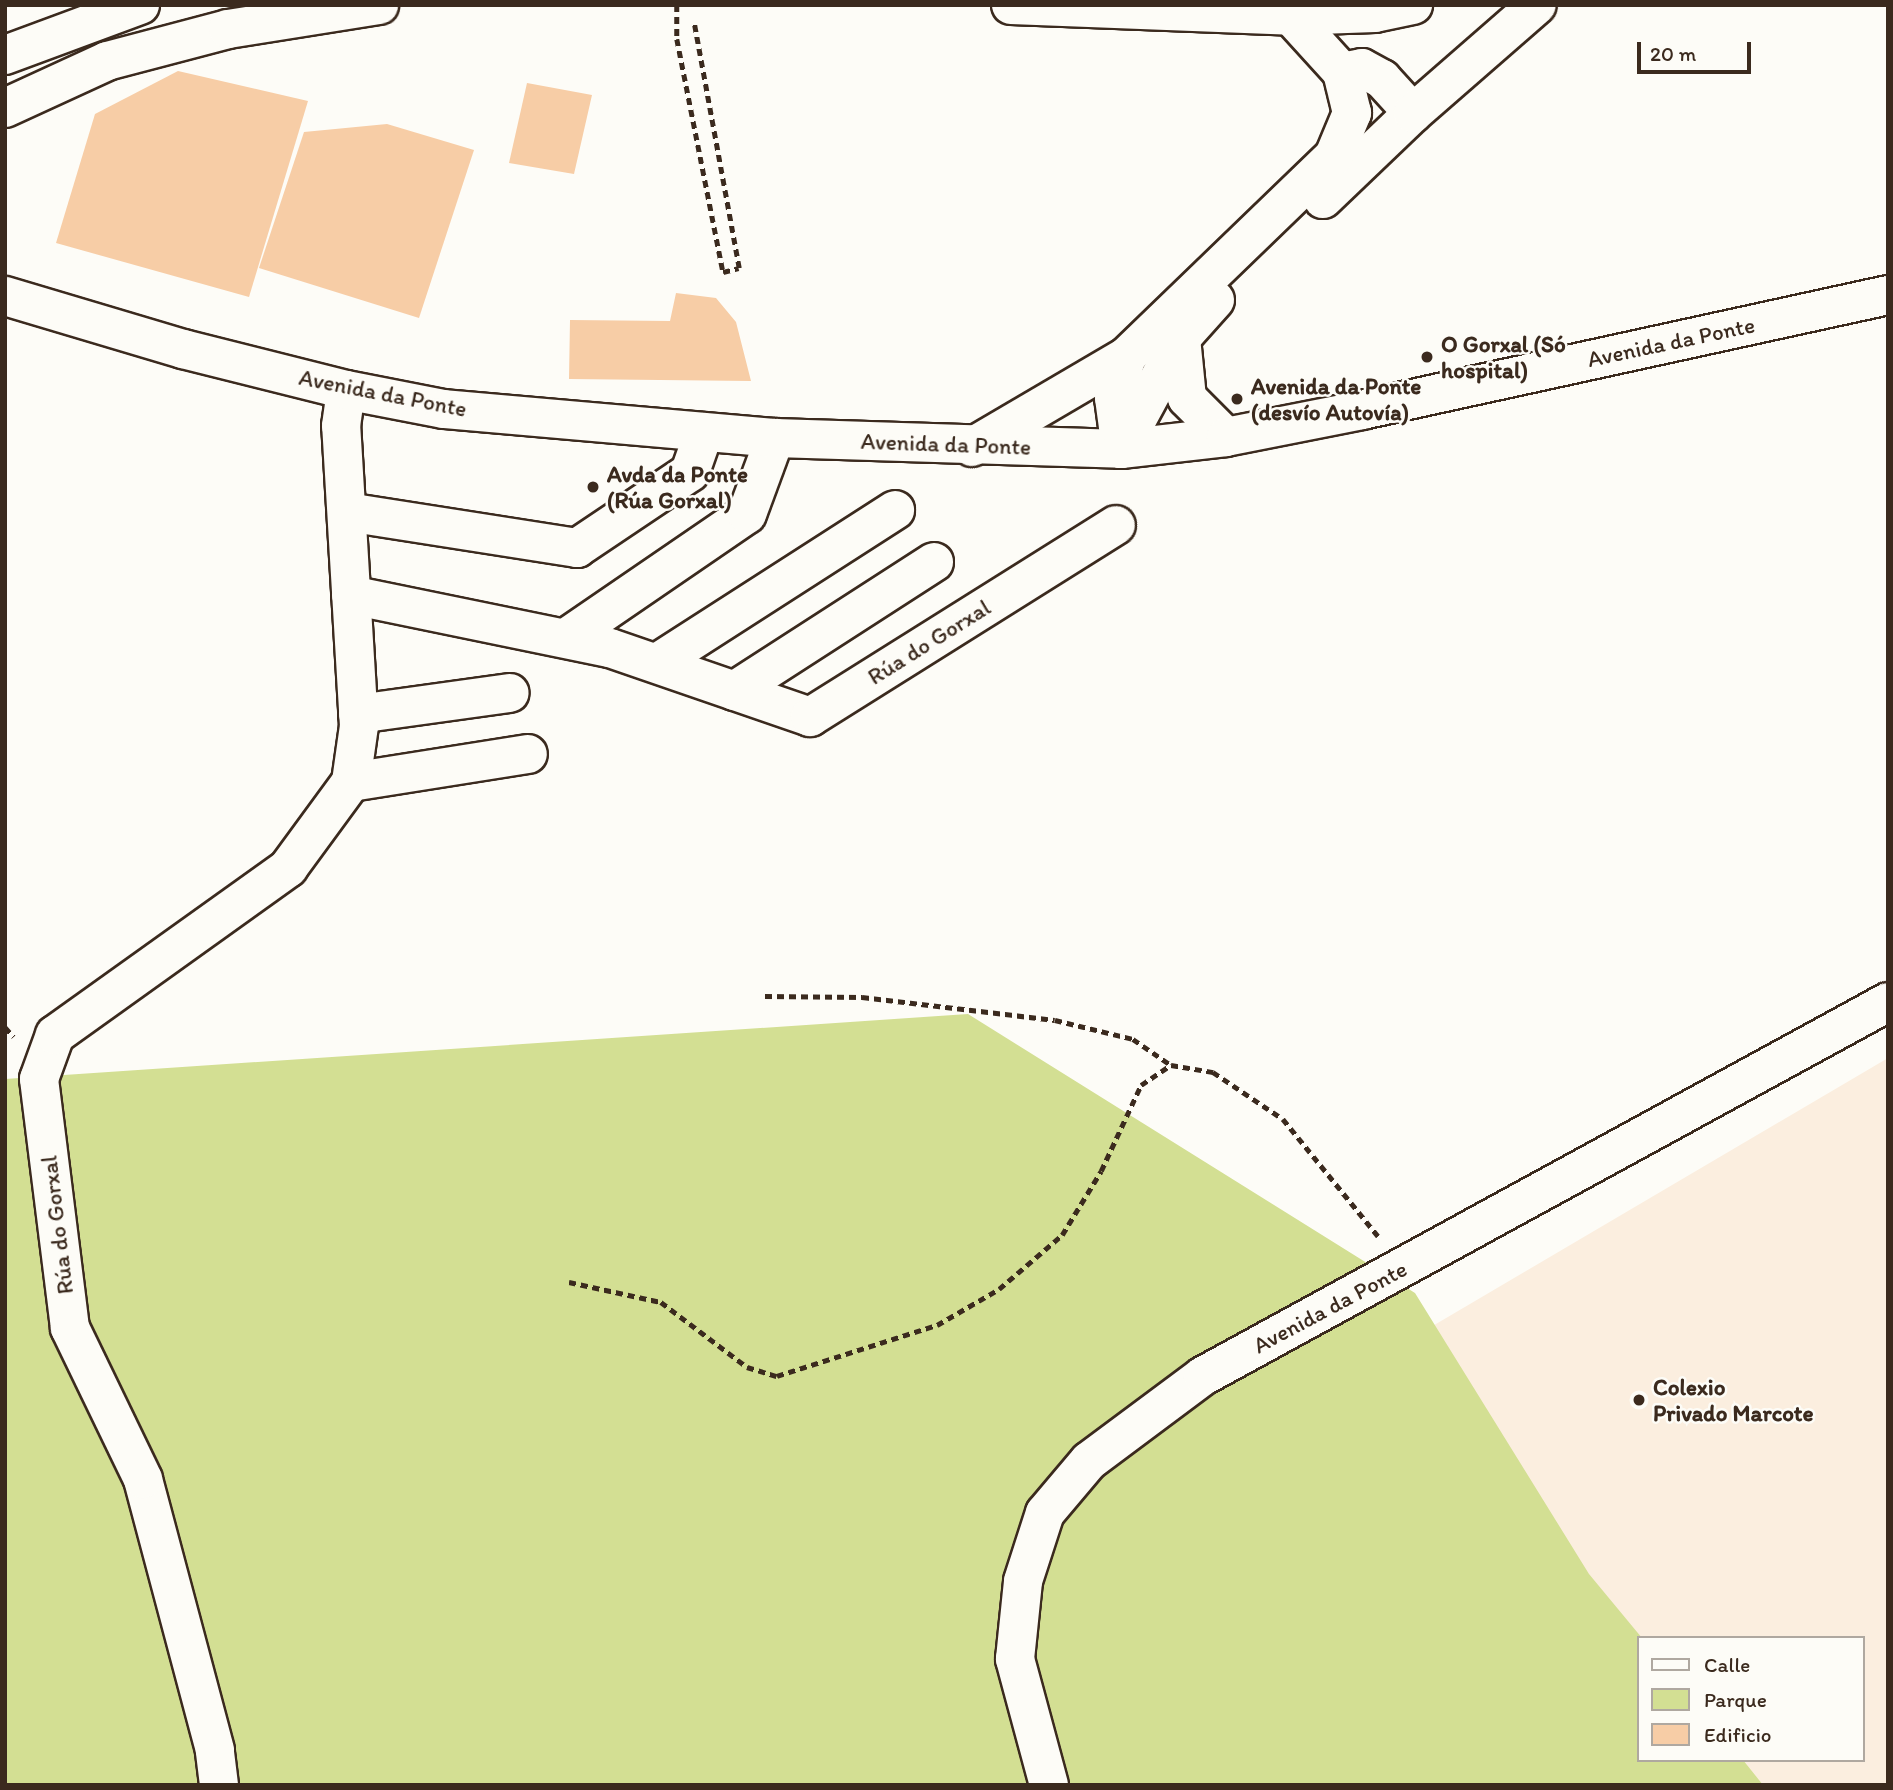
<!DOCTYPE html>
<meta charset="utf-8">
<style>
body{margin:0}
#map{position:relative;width:1893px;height:1790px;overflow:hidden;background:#fdfcf7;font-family:Itim,sans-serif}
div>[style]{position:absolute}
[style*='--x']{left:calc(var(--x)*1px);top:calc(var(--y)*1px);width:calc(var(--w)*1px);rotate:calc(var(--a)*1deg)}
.built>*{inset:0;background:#fbeedf}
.green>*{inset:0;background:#d3df93}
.building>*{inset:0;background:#f7cda6}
.path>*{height:4.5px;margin-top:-2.25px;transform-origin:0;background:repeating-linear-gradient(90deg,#3b2a1e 0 7px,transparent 0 12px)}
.roads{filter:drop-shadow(2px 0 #3b2a1e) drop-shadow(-2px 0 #3b2a1e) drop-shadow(0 2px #3b2a1e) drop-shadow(0 -2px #3b2a1e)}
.street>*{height:38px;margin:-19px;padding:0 19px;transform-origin:19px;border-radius:19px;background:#fdfcf7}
.secondary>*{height:38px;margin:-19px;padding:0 19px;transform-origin:19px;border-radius:19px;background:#fdfcf7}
.highway>*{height:38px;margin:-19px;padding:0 19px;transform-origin:19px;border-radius:19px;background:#fdfcf7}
.dots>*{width:19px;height:19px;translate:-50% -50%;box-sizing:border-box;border:4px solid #fdfcf7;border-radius:50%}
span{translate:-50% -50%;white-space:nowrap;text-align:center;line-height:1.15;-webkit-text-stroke:5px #fdfcf7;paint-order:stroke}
.street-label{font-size:23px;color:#3b2a1e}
.poi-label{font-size:23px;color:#3b2a1e;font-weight:700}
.left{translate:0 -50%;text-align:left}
.frame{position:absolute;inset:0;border:7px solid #3b2a1e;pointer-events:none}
.legend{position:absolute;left:1637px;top:1636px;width:228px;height:126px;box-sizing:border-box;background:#fdfcf7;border:2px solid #afa8a0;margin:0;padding:9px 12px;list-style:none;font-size:21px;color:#3b2a1e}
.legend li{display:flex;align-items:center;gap:14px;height:35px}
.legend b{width:35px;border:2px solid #afa8a0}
.scale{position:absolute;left:1637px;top:42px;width:114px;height:32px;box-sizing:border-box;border:4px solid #3b2a1e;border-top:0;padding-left:9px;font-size:21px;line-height:24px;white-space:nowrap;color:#3b2a1e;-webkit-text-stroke:5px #fdfcf7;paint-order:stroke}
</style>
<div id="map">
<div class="built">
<div style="clip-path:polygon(evenodd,1888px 1058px,1888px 1785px,1527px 1785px,1385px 1354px,1888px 1058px,1639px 1638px,1863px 1638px,1863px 1760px,1639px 1760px,1639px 1638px)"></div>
</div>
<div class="green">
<div style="clip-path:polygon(968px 1014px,1415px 1293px,1589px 1574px,1642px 1638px,1639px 1760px,1743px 1760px,1763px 1785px,5px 1785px,5px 1079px)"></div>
</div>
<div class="building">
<div style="clip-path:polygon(178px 71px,308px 101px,249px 297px,56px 243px,95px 114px)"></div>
<div style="clip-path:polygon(527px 83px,592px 95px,574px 174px,509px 163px)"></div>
<div style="clip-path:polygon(387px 124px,474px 150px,419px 318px,259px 268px,304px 132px)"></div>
<div style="clip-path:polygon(676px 293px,716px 298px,736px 322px,751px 381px,569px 379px,570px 320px,670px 321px)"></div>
</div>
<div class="path">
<div style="--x:677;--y:5;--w:34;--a:90"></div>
<div style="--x:677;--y:39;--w:237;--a:78.8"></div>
<div style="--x:723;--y:272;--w:16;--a:-14"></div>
<div style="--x:739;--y:268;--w:248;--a:-100.4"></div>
<div style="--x:765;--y:996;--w:97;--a:0.6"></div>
<div style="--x:862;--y:997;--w:194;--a:6.8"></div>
<div style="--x:1055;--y:1020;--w:80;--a:13.7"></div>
<div style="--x:1133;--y:1039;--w:46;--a:34.4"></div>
<div style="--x:5;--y:1027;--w:13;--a:48"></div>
<div style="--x:569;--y:1282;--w:94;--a:12.3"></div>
<div style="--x:661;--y:1302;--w:108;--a:37.1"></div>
<div style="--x:747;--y:1367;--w:31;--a:17"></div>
<div style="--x:777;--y:1376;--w:168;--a:-17.7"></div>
<div style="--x:937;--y:1325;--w:72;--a:-30.1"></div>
<div style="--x:999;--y:1289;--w:83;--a:-40.6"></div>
<div style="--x:1062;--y:1235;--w:75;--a:-58.6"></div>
<div style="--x:1101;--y:1171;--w:95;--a:-65.1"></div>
<div style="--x:1141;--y:1085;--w:36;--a:-34"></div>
<div style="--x:1171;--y:1065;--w:43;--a:9.5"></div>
<div style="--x:1213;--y:1072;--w:84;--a:33.9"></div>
<div style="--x:1283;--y:1119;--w:151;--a:50.9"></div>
</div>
<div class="roads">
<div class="street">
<div style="--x:1011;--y:5;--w:280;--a:2.2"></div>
<div style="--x:1291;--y:16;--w:84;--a:-2"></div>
<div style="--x:1375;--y:13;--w:39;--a:-12"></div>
<div style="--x:1342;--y:72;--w:20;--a:-11"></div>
<div style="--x:1362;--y:68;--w:23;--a:29"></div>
<div style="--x:1382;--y:79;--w:46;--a:47.6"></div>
<div style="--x:5;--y:108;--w:112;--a:-24.7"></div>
<div style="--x:107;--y:61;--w:125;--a:-14.8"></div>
<div style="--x:228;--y:29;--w:153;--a:-9"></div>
<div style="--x:1323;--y:199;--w:124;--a:-43.7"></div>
<div style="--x:1413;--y:113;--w:164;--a:-41.1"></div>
<div style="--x:1215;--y:300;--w:51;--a:131.8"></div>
<div style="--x:1181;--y:338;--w:60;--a:84.3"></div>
<div style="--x:1187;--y:398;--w:55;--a:45"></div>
<div style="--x:972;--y:447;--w:180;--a:-30.4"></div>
<div style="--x:1127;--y:356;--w:288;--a:-44"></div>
<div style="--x:1334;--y:156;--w:47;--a:-67.3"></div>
<div style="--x:1352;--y:113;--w:42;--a:-103.7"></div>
<div style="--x:1342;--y:72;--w:76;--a:-132.3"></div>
<div style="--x:1121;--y:449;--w:126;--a:-61.6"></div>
<div style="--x:1121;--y:449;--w:51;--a:-97.8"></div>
<div style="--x:1114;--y:398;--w:44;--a:-72.8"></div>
<div style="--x:347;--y:512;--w:233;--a:8.9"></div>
<div style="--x:577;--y:548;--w:136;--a:-33.9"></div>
<div style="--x:690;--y:472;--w:42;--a:-70.7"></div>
<div style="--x:351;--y:595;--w:264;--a:11.6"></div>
<div style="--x:610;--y:648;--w:212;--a:19"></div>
<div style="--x:810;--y:717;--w:361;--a:-32.1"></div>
<div style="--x:566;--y:638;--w:219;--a:-34.4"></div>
<div style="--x:747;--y:514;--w:81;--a:-69.8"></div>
<div style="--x:657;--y:663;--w:283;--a:-32.7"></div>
<div style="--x:734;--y:691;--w:238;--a:-32.8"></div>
<div style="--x:358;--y:714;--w:153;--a:-7.9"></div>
<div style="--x:351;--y:782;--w:179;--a:-9"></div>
<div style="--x:219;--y:1785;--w:35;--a:-97"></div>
<div style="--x:215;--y:1750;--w:280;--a:-104.9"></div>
<div style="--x:143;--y:1479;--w:168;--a:-115.8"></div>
<div style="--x:70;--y:1328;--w:251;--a:-97.1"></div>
<div style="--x:39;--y:1079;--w:47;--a:-70"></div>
<div style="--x:55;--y:1035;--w:287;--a:-35.6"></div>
<div style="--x:288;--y:868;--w:107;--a:-53.8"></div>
<div style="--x:351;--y:782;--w:57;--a:-81.9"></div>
<div style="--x:359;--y:726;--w:301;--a:-93.4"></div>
<div style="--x:341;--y:426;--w:36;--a:-82"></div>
</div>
<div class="secondary">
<div style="--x:5;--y:296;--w:186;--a:16.6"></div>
<div style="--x:183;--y:349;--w:168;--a:14.1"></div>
<div style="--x:346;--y:390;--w:100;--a:11"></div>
<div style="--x:444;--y:409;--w:332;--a:5"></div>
<div style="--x:775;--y:438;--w:346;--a:1.8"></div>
<div style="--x:1121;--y:449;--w:106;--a:-6.5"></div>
<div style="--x:1226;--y:437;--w:139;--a:-11.2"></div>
<div style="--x:1362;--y:410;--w:538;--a:-12.33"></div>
<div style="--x:1049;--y:1785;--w:131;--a:-105.1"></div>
<div style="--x:1015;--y:1659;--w:78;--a:-84.1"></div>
<div style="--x:1023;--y:1581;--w:71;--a:-72.1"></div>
<div style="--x:1045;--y:1513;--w:68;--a:-49.8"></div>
<div style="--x:1089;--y:1461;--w:142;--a:-36.7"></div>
<div style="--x:1203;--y:1376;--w:780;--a:-28.63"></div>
</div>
<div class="highway">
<div style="--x:5;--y:55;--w:144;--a:-20.3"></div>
</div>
</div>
<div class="dots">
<div style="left:1427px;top:357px;background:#3b2a1e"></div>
<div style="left:1237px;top:399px;background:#3b2a1e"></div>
<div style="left:593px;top:487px;background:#3b2a1e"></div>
<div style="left:1639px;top:1400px;background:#3b2a1e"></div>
</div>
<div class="street-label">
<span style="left:1671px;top:342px;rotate:-12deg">Avenida da Ponte</span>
<span style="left:383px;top:393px;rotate:11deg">Avenida da Ponte</span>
<span style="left:946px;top:444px;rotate:2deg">Avenida da Ponte</span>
<span style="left:929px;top:642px;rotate:-32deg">Rúa do Gorxal</span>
<span style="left:57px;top:1225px;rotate:-97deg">Rúa do Gorxal</span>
<span style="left:1330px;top:1307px;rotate:-28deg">Avenida da Ponte</span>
</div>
<div class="poi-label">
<span class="left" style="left:1441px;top:357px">O Gorxal (Só<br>hospital)</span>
<span class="left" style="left:1251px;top:399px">Avenida da Ponte<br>(desvío Autovía)</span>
<span class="left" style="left:607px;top:487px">Avda da Ponte<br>(Rúa Gorxal)</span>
<span class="left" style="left:1653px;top:1400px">Colexio<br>Privado Marcote</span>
</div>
<div class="frame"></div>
<ul class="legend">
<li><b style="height:9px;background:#fdfcf7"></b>Calle</li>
<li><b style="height:19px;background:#d3df93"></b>Parque</li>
<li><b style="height:19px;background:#f7cda6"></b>Edificio</li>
</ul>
<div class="scale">20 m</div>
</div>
